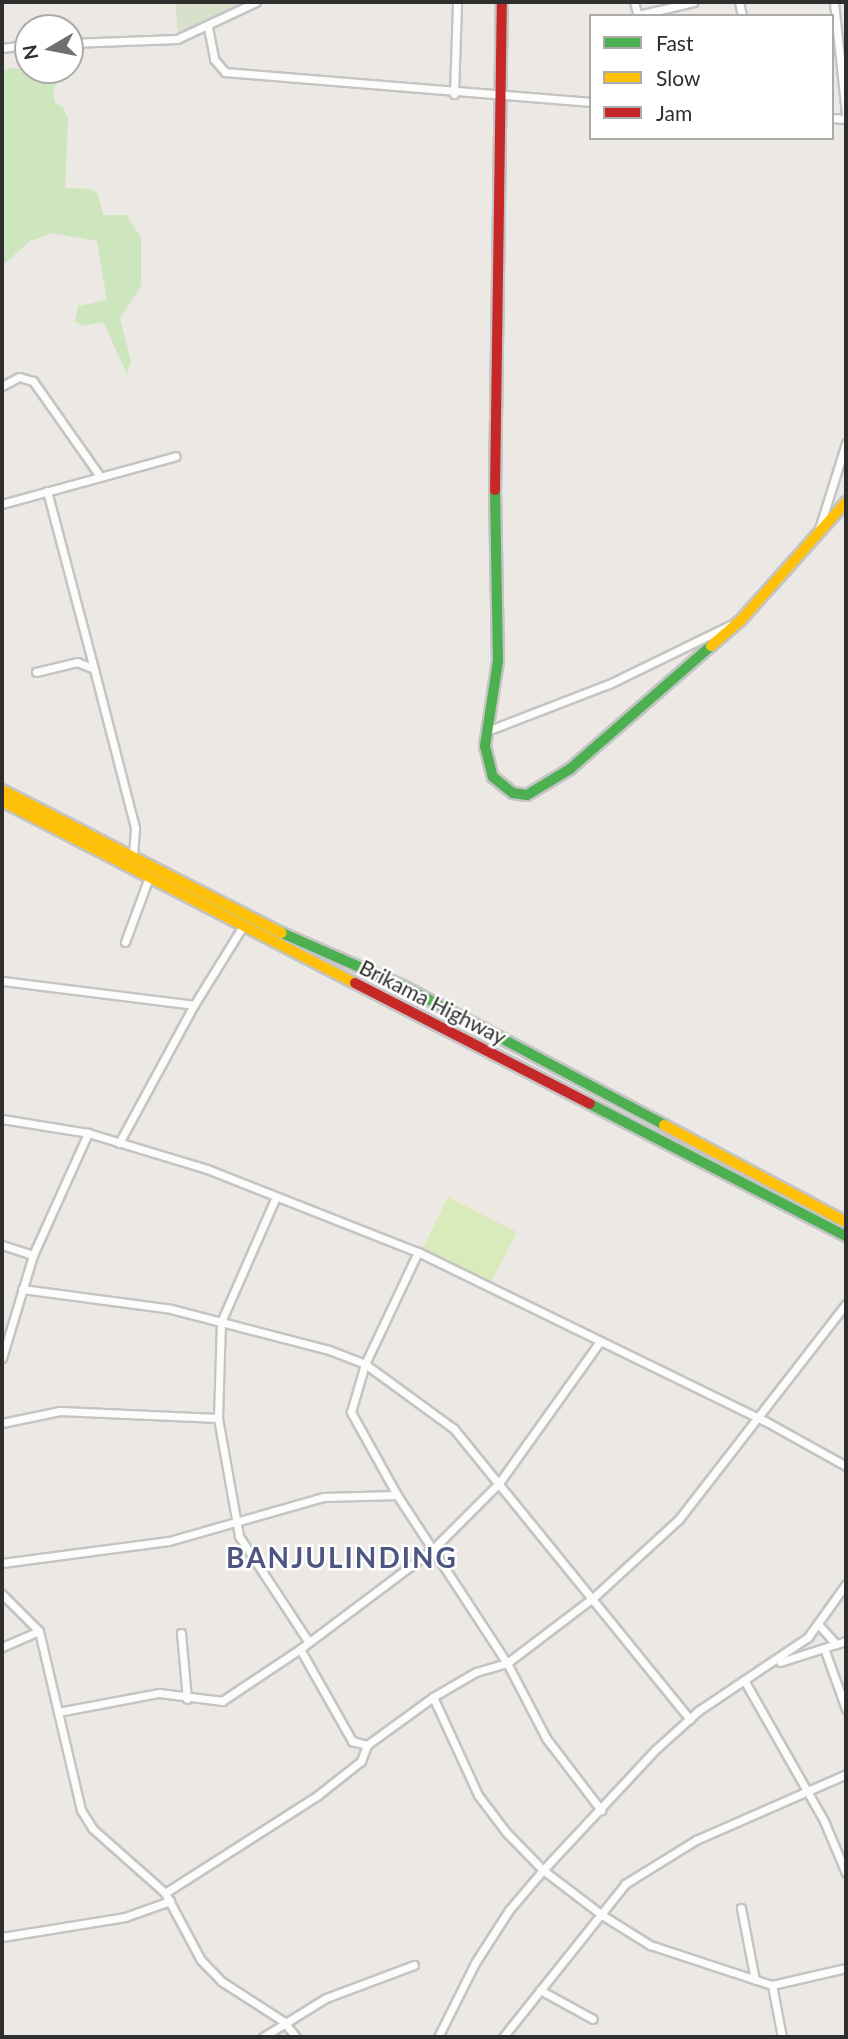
<!DOCTYPE html>
<style>
body{margin:0}
#map{position:relative;width:848px;height:2039px;overflow:hidden;background:#ece8e4;font-family:Lato,sans-serif}
div>[style]{position:absolute}
[style*='--x']{left:calc(var(--x)*1px);top:calc(var(--y)*1px);width:calc(var(--w)*1px);rotate:calc(var(--a)*1deg)}
.green>*{inset:0;background:#cee6be}
.cemetery>*{inset:0;background:#d8e0cc}
.pitch>*{inset:0;background:#d9eabb}
.roads{filter:drop-shadow(2px 0 #c5c4c5) drop-shadow(-2px 0 #c5c4c5) drop-shadow(0 2px #c5c4c5) drop-shadow(0 -2px #c5c4c5)}
.street>*{height:7px;margin:-3.5px;padding:0 3.5px;transform-origin:3.5px;border-radius:3.5px;background:#fcfcfb}
.fast>*{height:10px;margin:-5px;padding:0 5px;transform-origin:5px;border-radius:5px;background:#4caf50}
.slow>*{height:10px;margin:-5px;padding:0 5px;transform-origin:5px;border-radius:5px;background:#ffc107}
.jam>*{height:10px;margin:-5px;padding:0 5px;transform-origin:5px;border-radius:5px;background:#c62828}
span{translate:-50% -50%;white-space:nowrap;text-align:center;line-height:1.15;-webkit-text-stroke:5px #fff;paint-order:stroke}
.street-label{font-size:21px;color:#2e2e2e}
.district-label{font-size:28px;color:#4d5680;font-weight:700;letter-spacing:2px}
.frame{position:absolute;inset:0;border:4px solid #2e2e2e;pointer-events:none}
.legend{position:absolute;left:589px;top:14px;width:245px;height:126px;box-sizing:border-box;background:#fff;border:2px solid #ababab;margin:0;padding:9px 12px;list-style:none;font-size:21px;color:#2e2e2e}
.legend li{display:flex;align-items:center;gap:14px;height:35px}
.legend b{width:35px;border:2px solid #ababab}
.north{position:absolute;left:14px;top:14px;width:70px;height:70px;box-sizing:border-box;background:#fff;border:2px solid #ababab;border-radius:50%;rotate:260deg;font-size:19px;font-weight:700;line-height:28px;text-align:center;color:#2e2e2e}
.north::after{content:'';display:block;margin:auto;width:24px;height:32px;background:#706f6e;clip-path:polygon(50% 0,100% 100%,50% 72%,0 100%)}
</style>
<div id="map">
<div class="green">
<div style="clip-path:polygon(8px 68px,46px 71px,59px 79px,53px 91px,55px 102px,63px 107px,68px 119px,65px 188px,91px 189px,98px 194px,103px 215px,126px 215px,141px 238px,141px 286px,120px 318px,131px 362px,127px 374px,103px 322px,82px 326px,75px 321px,78px 306px,107px 300px,97px 241px,53px 233px,30px 241px,2px 266px,2px 72px)"></div>
</div>
<div class="cemetery">
<div style="clip-path:polygon(175px 2px,244px 2px,178px 33px)"></div>
</div>
<div class="pitch">
<div style="clip-path:polygon(448px 1197px,517px 1232px,491px 1282px,423px 1248px)"></div>
</div>
<div class="roads">
<div class="street">
<div style="--x:634;--y:2;--w:15;--a:74"></div>
<div style="--x:739;--y:2;--w:14;--a:78"></div>
<div style="--x:834;--y:2;--w:114;--a:83.9"></div>
<div style="--x:638;--y:15;--w:57;--a:-13.1"></div>
<div style="--x:208;--y:27;--w:33;--a:79"></div>
<div style="--x:214;--y:59;--w:17;--a:50"></div>
<div style="--x:225;--y:72;--w:367;--a:4.7"></div>
<div style="--x:70;--y:43;--w:107;--a:-2.1"></div>
<div style="--x:177;--y:39;--w:87;--a:-25.1"></div>
<div style="--x:2;--y:48;--w:26;--a:-7"></div>
<div style="--x:454;--y:94;--w:92;--a:-88.1"></div>
<div style="--x:832;--y:118;--w:14;--a:4"></div>
<div style="--x:2;--y:386;--w:19;--a:-28"></div>
<div style="--x:19;--y:377;--w:15;--a:16"></div>
<div style="--x:33;--y:381;--w:115;--a:54.9"></div>
<div style="--x:47;--y:491;--w:184;--a:75.2"></div>
<div style="--x:2;--y:504;--w:180;--a:-15.4"></div>
<div style="--x:819;--y:529;--w:90;--a:-72.6"></div>
<div style="--x:36;--y:672;--w:42;--a:-13.7"></div>
<div style="--x:77;--y:662;--w:18;--a:22"></div>
<div style="--x:94;--y:669;--w:164;--a:75.5"></div>
<div style="--x:135;--y:828;--w:28;--a:94"></div>
<div style="--x:487;--y:731;--w:131;--a:-21.1"></div>
<div style="--x:609;--y:684;--w:135;--a:-26"></div>
<div style="--x:125;--y:942;--w:69;--a:-69.7"></div>
<div style="--x:2;--y:981;--w:193;--a:7.1"></div>
<div style="--x:2;--y:1119;--w:87;--a:9.2"></div>
<div style="--x:88;--y:1133;--w:124;--a:16.8"></div>
<div style="--x:207;--y:1169;--w:227;--a:21.5"></div>
<div style="--x:418;--y:1252;--w:386;--a:26"></div>
<div style="--x:765;--y:1421;--w:93;--a:29.1"></div>
<div style="--x:119;--y:1143;--w:157;--a:-61.5"></div>
<div style="--x:194;--y:1005;--w:93;--a:-58.2"></div>
<div style="--x:275;--y:1199;--w:134;--a:113.7"></div>
<div style="--x:221;--y:1322;--w:96;--a:91.8"></div>
<div style="--x:218;--y:1418;--w:120;--a:79.9"></div>
<div style="--x:239;--y:1536;--w:126;--a:56.7"></div>
<div style="--x:2;--y:1245;--w:33;--a:18"></div>
<div style="--x:418;--y:1252;--w:124;--a:115.3"></div>
<div style="--x:365;--y:1364;--w:50;--a:106.3"></div>
<div style="--x:351;--y:1412;--w:95;--a:61"></div>
<div style="--x:397;--y:1495;--w:201;--a:56.8"></div>
<div style="--x:507;--y:1663;--w:85;--a:62.5"></div>
<div style="--x:546;--y:1738;--w:91;--a:52.6"></div>
<div style="--x:22;--y:1289;--w:150;--a:7.6"></div>
<div style="--x:171;--y:1309;--w:163;--a:14.5"></div>
<div style="--x:329;--y:1350;--w:39;--a:21"></div>
<div style="--x:365;--y:1364;--w:110;--a:36.1"></div>
<div style="--x:454;--y:1429;--w:374;--a:50.9"></div>
<div style="--x:2;--y:1358;--w:108;--a:-73.2"></div>
<div style="--x:33;--y:1255;--w:134;--a:-65.7"></div>
<div style="--x:2;--y:1423;--w:59;--a:-11.7"></div>
<div style="--x:60;--y:1411;--w:158;--a:2.5"></div>
<div style="--x:2;--y:1563;--w:168;--a:-7.5"></div>
<div style="--x:169;--y:1541;--w:160;--a:-15.9"></div>
<div style="--x:323;--y:1497;--w:74;--a:-1.5"></div>
<div style="--x:2;--y:1594;--w:52;--a:45"></div>
<div style="--x:39;--y:1631;--w:184;--a:76.8"></div>
<div style="--x:81;--y:1810;--w:22;--a:58"></div>
<div style="--x:93;--y:1829;--w:96;--a:41.6"></div>
<div style="--x:165;--y:1893;--w:76;--a:61.8"></div>
<div style="--x:201;--y:1960;--w:29;--a:46"></div>
<div style="--x:221;--y:1981;--w:74;--a:32.8"></div>
<div style="--x:283;--y:2021;--w:21;--a:51"></div>
<div style="--x:818;--y:1624;--w:27;--a:48"></div>
<div style="--x:181;--y:1633;--w:66;--a:84.8"></div>
<div style="--x:2;--y:1647;--w:40;--a:-23.4"></div>
<div style="--x:824;--y:1648;--w:65;--a:70.2"></div>
<div style="--x:300;--y:1649;--w:106;--a:60.5"></div>
<div style="--x:352;--y:1741;--w:16;--a:15"></div>
<div style="--x:780;--y:1662;--w:69;--a:-17.7"></div>
<div style="--x:744;--y:1680;--w:162;--a:60.4"></div>
<div style="--x:824;--y:1821;--w:56;--a:67.1"></div>
<div style="--x:433;--y:1697;--w:108;--a:65.3"></div>
<div style="--x:478;--y:1795;--w:46;--a:52.9"></div>
<div style="--x:506;--y:1832;--w:53;--a:45.8"></div>
<div style="--x:543;--y:1870;--w:74;--a:37.3"></div>
<div style="--x:602;--y:1915;--w:57;--a:32"></div>
<div style="--x:650;--y:1945;--w:128;--a:18.2"></div>
<div style="--x:772;--y:1985;--w:76;--a:-12.9"></div>
<div style="--x:58;--y:1712;--w:103;--a:-10.7"></div>
<div style="--x:159;--y:1693;--w:64;--a:7.2"></div>
<div style="--x:222;--y:1701;--w:94;--a:-33.7"></div>
<div style="--x:300;--y:1649;--w:166;--a:-36.9"></div>
<div style="--x:433;--y:1549;--w:93;--a:-45"></div>
<div style="--x:499;--y:1483;--w:172;--a:-54.5"></div>
<div style="--x:165;--y:1893;--w:182;--a:-32.6"></div>
<div style="--x:318;--y:1795;--w:55;--a:-38.3"></div>
<div style="--x:361;--y:1761;--w:17;--a:-69"></div>
<div style="--x:367;--y:1745;--w:82;--a:-36"></div>
<div style="--x:433;--y:1697;--w:50;--a:-30.2"></div>
<div style="--x:476;--y:1672;--w:32;--a:-16"></div>
<div style="--x:507;--y:1663;--w:109;--a:-37.2"></div>
<div style="--x:594;--y:1597;--w:115;--a:-42.5"></div>
<div style="--x:679;--y:1519;--w:272;--a:-52.2"></div>
<div style="--x:741;--y:1908;--w:73;--a:79"></div>
<div style="--x:2;--y:1937;--w:125;--a:-9.2"></div>
<div style="--x:125;--y:1917;--w:48;--a:-19.6"></div>
<div style="--x:772;--y:1985;--w:53;--a:79.1"></div>
<div style="--x:540;--y:1990;--w:60;--a:28.7"></div>
<div style="--x:263;--y:2037;--w:74;--a:-31.8"></div>
<div style="--x:326;--y:1998;--w:94;--a:-20.6"></div>
<div style="--x:438;--y:2037;--w:83;--a:-63.4"></div>
<div style="--x:475;--y:1963;--w:63;--a:-57.3"></div>
<div style="--x:509;--y:1910;--w:52;--a:-49.6"></div>
<div style="--x:543;--y:1870;--w:164;--a:-47"></div>
<div style="--x:655;--y:1750;--w:58;--a:-42.2"></div>
<div style="--x:698;--y:1711;--w:133;--a:-33.9"></div>
<div style="--x:808;--y:1637;--w:65;--a:-54.4"></div>
<div style="--x:503;--y:2037;--w:196;--a:-51.4"></div>
<div style="--x:625;--y:1884;--w:84;--a:-31.8"></div>
<div style="--x:696;--y:1840;--w:164;--a:-23.7"></div>
</div>
<div class="fast">
<div style="--x:495;--y:490;--w:171;--a:89"></div>
<div style="--x:498;--y:661;--w:86;--a:98.7"></div>
<div style="--x:485;--y:746;--w:32;--a:76"></div>
<div style="--x:493;--y:777;--w:26;--a:39"></div>
<div style="--x:513;--y:793;--w:14;--a:8"></div>
<div style="--x:527;--y:795;--w:50;--a:-31.2"></div>
<div style="--x:570;--y:769;--w:187;--a:-41.1"></div>
<div style="--x:282;--y:933;--w:134;--a:23.7"></div>
<div style="--x:405;--y:987;--w:293;--a:28"></div>
<div style="--x:590;--y:1104;--w:288;--a:27.3"></div>
</div>
<div class="slow">
<div style="--x:711;--y:646;--w:40;--a:-41"></div>
<div style="--x:741;--y:620;--w:158;--a:-48.3"></div>
<div style="--x:2;--y:790;--w:314;--a:27.1"></div>
<div style="--x:2;--y:801;--w:397;--a:27.3"></div>
<div style="--x:664;--y:1125;--w:206;--a:28.1"></div>
</div>
<div class="jam">
<div style="--x:495;--y:490;--w:488;--a:-89.2"></div>
<div style="--x:355;--y:983;--w:264;--a:27.2"></div>
</div>
</div>
<div class="street-label">
<span style="left:433px;top:1002px;rotate:27deg">Brikama Highway</span>
</div>
<div class="district-label">
<span style="left:342px;top:1557px">BANJULINDING</span>
</div>
<div class="frame"></div>
<ul class="legend">
<li><b style="height:9px;background:#4caf50"></b>Fast</li>
<li><b style="height:9px;background:#ffc107"></b>Slow</li>
<li><b style="height:9px;background:#c62828"></b>Jam</li>
</ul>
<div class="north">N</div>
</div>
